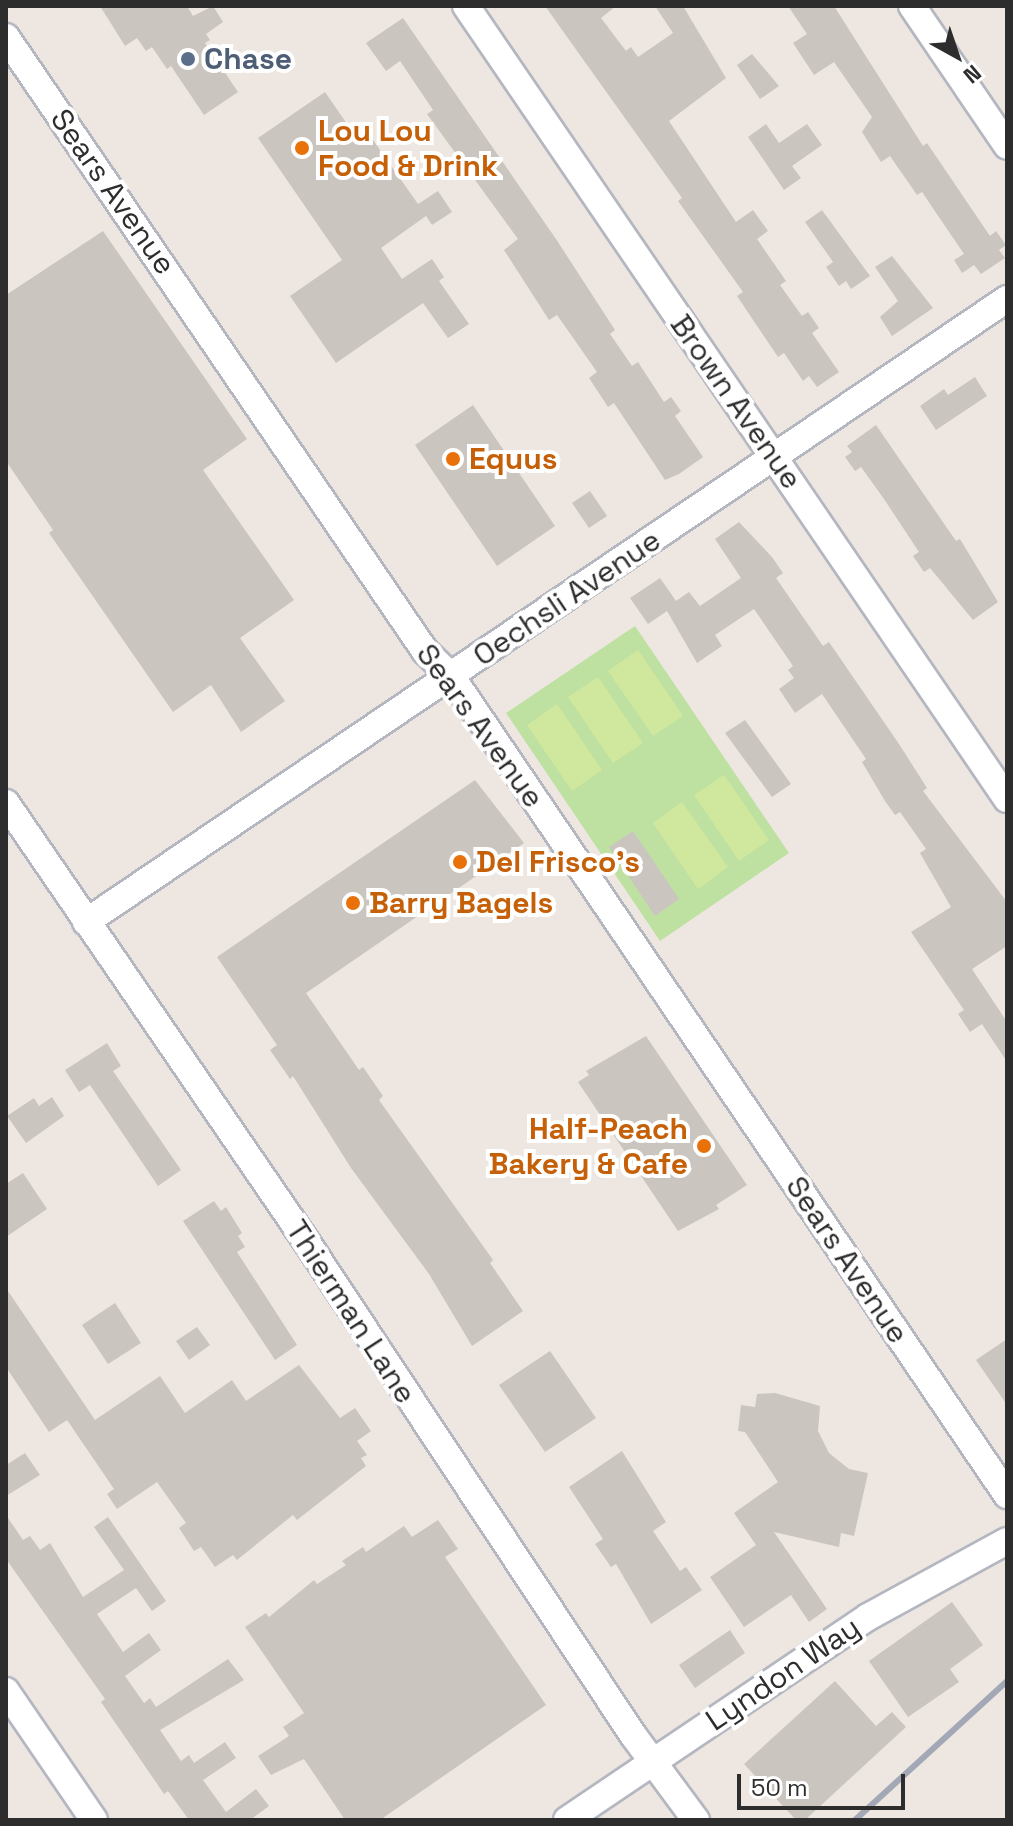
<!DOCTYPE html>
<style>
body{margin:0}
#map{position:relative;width:1013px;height:1826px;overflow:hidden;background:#eee7e1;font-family:"Space Grotesk",sans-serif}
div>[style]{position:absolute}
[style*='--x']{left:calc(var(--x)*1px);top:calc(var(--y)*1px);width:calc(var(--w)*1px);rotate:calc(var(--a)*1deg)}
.green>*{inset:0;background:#bee1a1}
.pitch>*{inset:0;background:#d0e79e}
.building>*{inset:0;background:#cac5bf}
.roads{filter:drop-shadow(2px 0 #b4b7c0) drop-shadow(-2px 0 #b4b7c0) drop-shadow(0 2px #b4b7c0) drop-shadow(0 -2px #b4b7c0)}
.minor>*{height:26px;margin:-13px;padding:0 13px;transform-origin:13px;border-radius:13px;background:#fff}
.rail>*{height:6px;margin:-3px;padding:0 3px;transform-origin:3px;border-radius:3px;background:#a3a8b6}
.dots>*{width:22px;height:22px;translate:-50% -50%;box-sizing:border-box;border:4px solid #fff;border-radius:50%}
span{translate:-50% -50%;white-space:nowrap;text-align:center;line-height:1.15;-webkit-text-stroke:8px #fff;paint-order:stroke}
.service-label{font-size:30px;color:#4e5e75;font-weight:700}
.left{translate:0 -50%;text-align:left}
.food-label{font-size:30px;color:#c56008;font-weight:700}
.right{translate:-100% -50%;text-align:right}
.street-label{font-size:30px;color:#2d2d2d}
.frame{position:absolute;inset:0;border:8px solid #2d2d2d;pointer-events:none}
.north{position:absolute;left:917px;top:16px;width:80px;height:80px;-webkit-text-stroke:6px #fff;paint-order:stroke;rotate:140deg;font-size:22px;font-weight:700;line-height:32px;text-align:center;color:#2d2d2d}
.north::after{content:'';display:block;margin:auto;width:28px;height:36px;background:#2d2d2d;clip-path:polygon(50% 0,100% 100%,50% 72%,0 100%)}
.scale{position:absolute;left:737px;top:1774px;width:168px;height:36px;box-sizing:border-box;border:4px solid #2d2d2d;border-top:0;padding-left:10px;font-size:24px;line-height:28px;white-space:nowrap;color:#2d2d2d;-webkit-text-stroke:6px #fff;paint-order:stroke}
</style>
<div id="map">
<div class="green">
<div style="clip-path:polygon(635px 626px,789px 853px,660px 941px,506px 713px)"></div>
</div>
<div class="pitch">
<div style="clip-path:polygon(638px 650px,683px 716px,653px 736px,608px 671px)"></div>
<div style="clip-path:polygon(598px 677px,643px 743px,613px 763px,568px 697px)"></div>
<div style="clip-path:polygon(557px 704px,602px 770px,572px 791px,527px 725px)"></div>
<div style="clip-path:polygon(724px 775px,769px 840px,739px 861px,694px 795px)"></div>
<div style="clip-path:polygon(682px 802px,728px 867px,698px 889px,653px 823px)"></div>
</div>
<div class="building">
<div style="clip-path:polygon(100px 6px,187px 6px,193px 16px,213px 6px,223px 22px,206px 34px,210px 40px,205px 43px,238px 92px,204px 115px,171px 66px,167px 69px,152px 47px,146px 51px,137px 38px,125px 46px)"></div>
<div style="clip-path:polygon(545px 6px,616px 6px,601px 18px,626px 51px,631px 47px,638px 57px,673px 33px,655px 6px,683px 6px,726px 78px,669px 121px,736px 222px,753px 210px,768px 231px,757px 239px,786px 281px,780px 285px,802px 316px,808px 312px,819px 328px,812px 333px,839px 372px,817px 387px,809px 376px,803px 381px,784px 353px,778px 357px,737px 296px,743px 292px,678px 201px,682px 198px)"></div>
<div style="clip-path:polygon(788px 6px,834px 6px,923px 146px,927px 143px,990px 236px,996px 231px,1006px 245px,999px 250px,1005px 258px,981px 274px,974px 265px,962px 273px,954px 260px,964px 254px,922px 192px,917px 195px,890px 156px,881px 162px,862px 132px,872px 117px,834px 62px,814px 75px,793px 43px,807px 34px)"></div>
<div style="clip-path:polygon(403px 18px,556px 239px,615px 330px,610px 334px,632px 366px,638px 362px,664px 402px,671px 397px,681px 411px,675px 416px,703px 457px,679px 474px,665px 480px,614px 403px,608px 407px,589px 378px,597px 372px,557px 315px,549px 320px,504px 250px,518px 239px,427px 114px,433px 110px,400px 61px,386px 71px,366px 43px)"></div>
<div style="clip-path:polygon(752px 54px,779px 86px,760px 99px,737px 65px)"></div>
<div style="clip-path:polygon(325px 92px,356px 137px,366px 130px,418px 204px,438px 191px,452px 212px,432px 225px,426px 216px,381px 248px,402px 279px,432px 259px,444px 277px,439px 281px,469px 324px,448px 338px,423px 303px,336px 363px,290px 296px,342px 260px,258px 138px)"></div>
<div style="clip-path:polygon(766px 124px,779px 143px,807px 124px,822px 145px,792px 166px,801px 178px,784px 190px,748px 137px)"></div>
<div style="clip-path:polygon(822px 210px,870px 276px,851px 289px,846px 281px,839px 286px,826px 267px,833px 262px,805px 222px)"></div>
<div style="clip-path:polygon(103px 231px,247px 439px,203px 470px,294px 600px,240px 638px,285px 701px,241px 732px,211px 685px,173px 712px,49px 533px,53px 530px,6px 461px,6px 295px)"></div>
<div style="clip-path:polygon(892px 256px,933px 308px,892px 336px,880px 317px,898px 301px,875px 267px)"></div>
<div style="clip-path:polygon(975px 377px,987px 396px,936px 430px,920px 406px,944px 389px,948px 395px)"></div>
<div style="clip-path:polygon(473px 405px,555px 526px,497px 566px,415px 445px)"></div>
<div style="clip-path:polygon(876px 425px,956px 541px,960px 539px,998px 602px,973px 620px,930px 568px,924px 572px,913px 556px,919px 552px,884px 499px,861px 467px,855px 471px,845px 457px,852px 452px,847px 446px)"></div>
<div style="clip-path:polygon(590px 491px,607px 516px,589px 528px,572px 503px)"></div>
<div style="clip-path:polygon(739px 522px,772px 557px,783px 573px,776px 578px,823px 646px,829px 642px,899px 744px,927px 788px,923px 791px,1007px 902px,1007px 946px,972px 969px,1007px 1022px,1007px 1062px,982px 1024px,970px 1032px,958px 1014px,964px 1010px,911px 932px,951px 907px,920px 853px,926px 849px,900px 812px,895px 815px,885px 801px,862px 762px,866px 759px,822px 694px,795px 713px,779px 689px,794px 678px,788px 670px,793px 666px,754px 609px,715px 635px,722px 646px,697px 663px,667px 611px,648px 624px,630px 598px,660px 578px,676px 601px,689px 592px,700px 606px,741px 578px,715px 539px)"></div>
<div style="clip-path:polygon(745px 720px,791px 784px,772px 797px,725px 733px)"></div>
<div style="clip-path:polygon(475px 780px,524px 843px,306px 993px,359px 1070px,363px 1067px,383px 1096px,379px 1100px,493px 1260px,490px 1263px,523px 1311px,472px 1346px,429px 1274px,351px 1168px,293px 1076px,290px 1079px,270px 1050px,277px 1045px,217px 957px)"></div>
<div style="clip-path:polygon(633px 831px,679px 899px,655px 916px,609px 847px)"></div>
<div style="clip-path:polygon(646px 1036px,747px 1185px,716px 1205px,719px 1209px,678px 1231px,578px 1082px,589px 1075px,586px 1071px)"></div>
<div style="clip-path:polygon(107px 1043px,121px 1066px,113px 1071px,181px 1170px,158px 1186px,90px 1085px,79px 1092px,65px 1070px)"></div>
<div style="clip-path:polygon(52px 1097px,64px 1116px,26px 1143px,7px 1116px,34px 1098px,39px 1106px)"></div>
<div style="clip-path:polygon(23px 1173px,47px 1209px,6px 1237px,6px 1184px)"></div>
<div style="clip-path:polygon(214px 1201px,221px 1211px,226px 1207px,242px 1233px,238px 1236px,245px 1247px,237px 1252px,297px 1345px,275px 1360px,183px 1221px)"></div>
<div style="clip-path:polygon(6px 1288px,95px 1420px,160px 1376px,185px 1413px,232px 1380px,246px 1401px,299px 1365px,340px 1418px,355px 1408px,371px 1431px,357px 1441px,367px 1455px,361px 1458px,366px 1466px,297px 1520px,293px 1515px,237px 1560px,233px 1555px,215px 1567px,201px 1547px,194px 1551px,179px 1528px,186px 1523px,157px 1482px,117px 1509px,107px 1494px,114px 1489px,67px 1420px,49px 1432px,6px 1367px)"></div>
<div style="clip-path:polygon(115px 1303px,141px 1343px,108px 1364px,82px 1325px)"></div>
<div style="clip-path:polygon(197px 1327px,210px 1345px,189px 1360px,176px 1341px)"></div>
<div style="clip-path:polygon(1007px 1339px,1007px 1405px,976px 1360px)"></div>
<div style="clip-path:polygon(550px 1351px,596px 1418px,545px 1452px,499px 1385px)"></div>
<div style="clip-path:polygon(775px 1393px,820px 1406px,818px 1431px,829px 1453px,849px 1469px,868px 1473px,854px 1536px,841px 1533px,839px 1547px,774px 1532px,827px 1609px,809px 1622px,791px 1595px,744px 1627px,710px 1577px,756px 1545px,734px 1513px,778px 1482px,745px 1432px,738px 1431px,741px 1405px,755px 1407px,757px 1394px)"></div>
<div style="clip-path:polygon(622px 1451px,666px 1522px,653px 1531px,680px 1571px,686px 1567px,702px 1590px,651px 1624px,616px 1564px,611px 1567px,595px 1544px,603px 1539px,569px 1487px)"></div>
<div style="clip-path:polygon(25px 1453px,40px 1475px,6px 1496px,6px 1465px)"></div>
<div style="clip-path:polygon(6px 1515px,23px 1540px,30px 1536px,40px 1550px,50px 1543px,83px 1597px,124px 1570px,94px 1527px,108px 1517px,166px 1601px,152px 1611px,136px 1588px,97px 1614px,123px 1652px,149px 1633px,161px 1650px,125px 1676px,144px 1703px,150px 1698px,156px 1707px,228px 1659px,244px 1680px,160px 1730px,181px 1761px,189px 1755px,194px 1763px,225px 1742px,236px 1758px,203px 1780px,226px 1812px,256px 1789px,269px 1806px,250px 1820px,189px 1820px,168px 1791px,164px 1794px,101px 1702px,105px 1699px,6px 1559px)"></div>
<div style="clip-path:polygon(438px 1520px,458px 1549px,445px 1557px,546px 1705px,380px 1820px,345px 1820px,304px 1759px,271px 1775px,258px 1756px,289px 1736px,283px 1727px,304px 1713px,245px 1627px,266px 1613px,269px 1617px,314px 1580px,317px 1584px,346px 1565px,342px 1561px,363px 1547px,366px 1552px,404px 1526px,412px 1537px)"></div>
<div style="clip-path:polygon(952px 1602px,983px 1645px,950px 1669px,959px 1682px,908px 1717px,869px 1661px)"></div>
<div style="clip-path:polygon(730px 1630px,745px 1653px,695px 1688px,679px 1665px)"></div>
<div style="clip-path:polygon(835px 1681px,876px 1726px,892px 1712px,906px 1727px,805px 1820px,796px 1820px,744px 1764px)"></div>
</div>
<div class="roads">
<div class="minor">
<div style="--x:466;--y:6;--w:960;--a:55.7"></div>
<div style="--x:912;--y:6;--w:169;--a:55.8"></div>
<div style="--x:6;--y:37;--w:743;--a:55.69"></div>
<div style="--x:425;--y:651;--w:36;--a:44"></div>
<div style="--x:451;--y:676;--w:990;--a:55.83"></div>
<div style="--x:6;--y:803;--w:527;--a:55.59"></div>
<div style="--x:304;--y:1238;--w:596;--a:56.5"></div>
<div style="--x:633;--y:1735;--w:106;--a:53.5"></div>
<div style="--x:86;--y:922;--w:1112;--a:-34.08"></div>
<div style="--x:6;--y:1691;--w:156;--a:55.7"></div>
<div style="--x:567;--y:1820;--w:363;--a:-34"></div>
<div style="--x:868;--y:1617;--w:158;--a:-28.7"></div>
</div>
</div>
<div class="rail">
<div style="--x:855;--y:1820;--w:206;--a:-42.4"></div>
</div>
<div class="dots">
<div style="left:188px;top:59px;background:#5c6f8a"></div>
<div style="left:302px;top:148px;background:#e8710a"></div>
<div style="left:453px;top:459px;background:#e8710a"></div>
<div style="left:460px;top:862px;background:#e8710a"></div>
<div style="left:353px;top:903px;background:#e8710a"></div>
<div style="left:704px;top:1146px;background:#e8710a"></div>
</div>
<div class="service-label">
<span class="left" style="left:204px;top:59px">Chase</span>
</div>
<div class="food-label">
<span class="left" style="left:318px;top:148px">Lou Lou<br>Food &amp; Drink</span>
<span class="left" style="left:469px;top:459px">Equus</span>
<span class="left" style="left:476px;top:862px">Del Frisco's</span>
<span class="left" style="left:369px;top:903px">Barry Bagels</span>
<span class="right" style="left:688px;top:1146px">Half-Peach<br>Bakery &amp; Cafe</span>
</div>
<div class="street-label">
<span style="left:113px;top:192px;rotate:55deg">Sears Avenue</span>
<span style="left:736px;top:402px;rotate:55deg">Brown Avenue</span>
<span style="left:567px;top:598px;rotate:-34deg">Oechsli Avenue</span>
<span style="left:480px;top:726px;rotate:54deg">Sears Avenue</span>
<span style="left:847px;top:1260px;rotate:56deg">Sears Avenue</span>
<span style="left:351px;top:1312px;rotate:57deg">Thierman Lane</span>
<span style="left:783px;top:1674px;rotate:-34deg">Lyndon Way</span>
</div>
<div class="frame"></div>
<div class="north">N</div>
<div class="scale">50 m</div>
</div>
